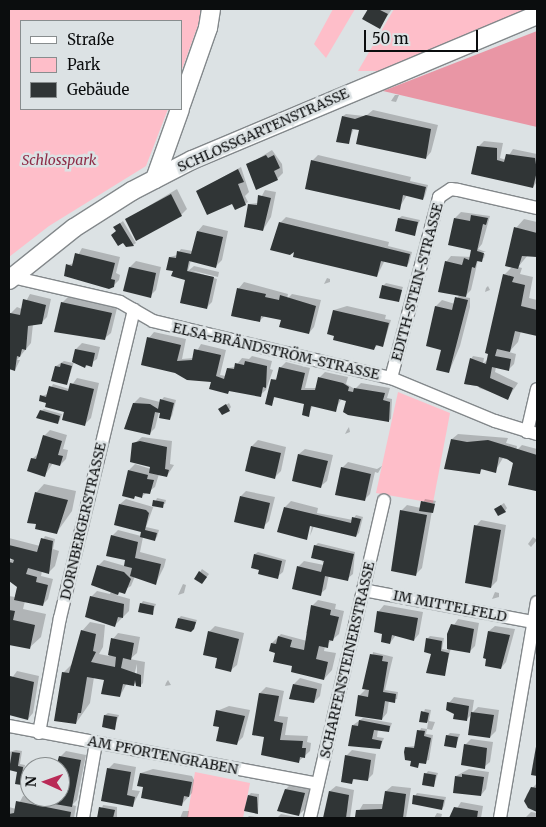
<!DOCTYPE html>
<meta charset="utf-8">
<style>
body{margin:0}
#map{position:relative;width:546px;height:827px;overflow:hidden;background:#dce2e4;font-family:Merriweather,serif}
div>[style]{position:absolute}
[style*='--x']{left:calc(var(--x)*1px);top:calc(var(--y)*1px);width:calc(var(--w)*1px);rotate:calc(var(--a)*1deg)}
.green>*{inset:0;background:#febec9}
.forest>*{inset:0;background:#e996a5}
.shadow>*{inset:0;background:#0003}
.building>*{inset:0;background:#303536}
.roads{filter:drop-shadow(1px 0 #83888b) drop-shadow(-1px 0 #83888b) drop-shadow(0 1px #83888b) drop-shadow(0 -1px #83888b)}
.street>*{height:12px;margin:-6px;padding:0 6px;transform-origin:6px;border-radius:6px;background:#fff}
.secondary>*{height:18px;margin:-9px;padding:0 9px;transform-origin:9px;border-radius:9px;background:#fff}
span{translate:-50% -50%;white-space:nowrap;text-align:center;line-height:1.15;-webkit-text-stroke:5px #dce2e4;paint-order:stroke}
.street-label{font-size:14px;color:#0b0d0e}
.park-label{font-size:14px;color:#8e2d48;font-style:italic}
.frame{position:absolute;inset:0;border:10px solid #0b0d0e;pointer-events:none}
.legend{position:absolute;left:20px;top:20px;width:162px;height:90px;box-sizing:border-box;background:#dce2e4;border:1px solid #888d8e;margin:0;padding:6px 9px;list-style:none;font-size:15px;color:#0b0d0e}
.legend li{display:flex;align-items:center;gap:10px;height:25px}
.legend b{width:25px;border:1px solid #888d8e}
.north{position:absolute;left:20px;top:757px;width:50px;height:50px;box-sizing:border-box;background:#dce2e4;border:1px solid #888d8e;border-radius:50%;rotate:272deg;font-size:14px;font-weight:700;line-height:20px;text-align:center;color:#0b0d0e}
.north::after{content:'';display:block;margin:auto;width:18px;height:22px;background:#b92a57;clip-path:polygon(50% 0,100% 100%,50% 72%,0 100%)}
.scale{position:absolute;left:364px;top:30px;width:114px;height:22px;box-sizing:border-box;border:2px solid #0b0d0e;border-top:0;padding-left:6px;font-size:15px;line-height:18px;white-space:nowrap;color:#0b0d0e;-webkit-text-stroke:4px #dce2e4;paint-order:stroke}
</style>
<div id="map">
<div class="green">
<div style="clip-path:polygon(9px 9px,200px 9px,202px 14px,181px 72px,181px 21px,21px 21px,21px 109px,168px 109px,146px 166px,49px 226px,9px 257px)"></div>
<div style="clip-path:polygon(333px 9px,355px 9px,326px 58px,314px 44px)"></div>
<div style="clip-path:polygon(394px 9px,537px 9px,382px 71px,358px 71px)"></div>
<div style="clip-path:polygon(398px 392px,450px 413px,433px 503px,376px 493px)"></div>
<div style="clip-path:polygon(195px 772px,250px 783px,243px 818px,187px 818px)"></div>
</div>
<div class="forest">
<div style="clip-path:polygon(537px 31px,537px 127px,383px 91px)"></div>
</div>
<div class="shadow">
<div style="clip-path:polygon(370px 9px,392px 9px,380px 27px,364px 19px)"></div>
<div style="clip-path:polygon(395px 95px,399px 95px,396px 102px,391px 101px)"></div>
<div style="clip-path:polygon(373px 110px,438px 125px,431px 152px,426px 158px,361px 126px,354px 128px,348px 143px,343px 116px,346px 114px,364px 116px,362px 119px)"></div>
<div style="clip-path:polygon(484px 141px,503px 143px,500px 158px,506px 160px,513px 149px,537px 154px,537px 182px,533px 187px,478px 147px)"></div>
<div style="clip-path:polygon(272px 150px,282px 164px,283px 173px,277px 179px,248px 165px)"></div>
<div style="clip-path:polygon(318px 155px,411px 177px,410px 181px,428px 185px,425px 196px,423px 199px,407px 195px,399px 208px,312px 161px)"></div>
<div style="clip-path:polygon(241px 167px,249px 192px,245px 196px,248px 202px,245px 204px,198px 191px)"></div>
<div style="clip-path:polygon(177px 189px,187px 209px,181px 215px,127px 219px)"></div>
<div style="clip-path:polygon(265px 190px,276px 192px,271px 217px,263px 230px,249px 204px,258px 203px)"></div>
<div style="clip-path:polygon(461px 212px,490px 216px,482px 244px,478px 249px,486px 252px,474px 252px,485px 254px,484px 258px,478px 260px,471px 290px,464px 297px,470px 298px,470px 307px,460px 346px,449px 372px,442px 350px,427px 345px,436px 306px,442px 300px,455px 304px,459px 295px,446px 262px,451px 256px,471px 257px,473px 249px,455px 218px)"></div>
<div style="clip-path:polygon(402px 216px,420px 220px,414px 234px,399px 218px)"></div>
<div style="clip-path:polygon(286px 217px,389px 242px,388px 246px,412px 252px,409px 263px,407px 265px,385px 260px,377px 276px,297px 249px,280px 223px)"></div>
<div style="clip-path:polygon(524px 219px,537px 222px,537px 257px,528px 255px,518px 267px,522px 268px,520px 274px,533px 277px,529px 298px,537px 300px,537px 335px,521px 331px,518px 342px,509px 352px,516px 354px,514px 364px,508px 370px,496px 367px,495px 372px,518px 383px,508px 398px,479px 388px,480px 382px,476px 386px,465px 384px,471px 359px,473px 356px,484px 358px,483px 364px,489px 358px,504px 275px,513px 266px,516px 228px)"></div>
<div style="clip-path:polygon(123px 221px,136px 243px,133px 245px,115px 227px)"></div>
<div style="clip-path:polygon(203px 225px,228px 231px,222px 260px,216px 266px,191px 260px,188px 271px,194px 266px,219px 272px,218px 277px,190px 270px,217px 279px,212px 302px,206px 308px,187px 276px,167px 269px,170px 257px,177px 255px,181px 249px,193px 251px,198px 231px)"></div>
<div style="clip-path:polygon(82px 248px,120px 257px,116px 273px,120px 275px,119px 280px,113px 286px,68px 265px,74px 263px)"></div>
<div style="clip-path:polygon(136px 261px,161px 267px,156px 290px,150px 296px,125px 290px,130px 267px)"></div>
<div style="clip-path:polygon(327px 278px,330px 279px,330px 282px,324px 284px)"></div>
<div style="clip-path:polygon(244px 282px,288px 294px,287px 299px,292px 294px,321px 300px,314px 327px,309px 333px,283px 316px,265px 316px,259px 321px,233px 315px,239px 288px)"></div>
<div style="clip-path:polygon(386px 283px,403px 287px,398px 301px,383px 286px)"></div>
<div style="clip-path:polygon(488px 286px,490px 290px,485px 292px,486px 288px)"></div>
<div style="clip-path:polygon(30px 294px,51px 299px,47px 317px,41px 323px,33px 324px,31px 343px,17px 360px,20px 360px,15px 370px,9px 368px,9px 315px,17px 307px,22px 309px)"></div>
<div style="clip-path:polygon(68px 297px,117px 308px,111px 333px,105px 338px,56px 331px,62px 303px)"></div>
<div style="clip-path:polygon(347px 306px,386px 315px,385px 319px,391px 320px,383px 346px,378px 345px,374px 348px,329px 333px,334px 310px)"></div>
<div style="clip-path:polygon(154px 332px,186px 339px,182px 359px,193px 358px,201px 344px,226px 350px,220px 375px,226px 376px,228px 368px,235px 367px,242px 358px,249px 359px,252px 356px,272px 361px,270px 369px,273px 370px,266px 390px,260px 395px,212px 381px,189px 379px,149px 338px)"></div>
<div style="clip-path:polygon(82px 343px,100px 347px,97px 359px,85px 367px,74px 362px,67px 384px,53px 380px,56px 366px,64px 361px,73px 363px,76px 349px)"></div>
<div style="clip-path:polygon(286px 362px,310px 368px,305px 388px,317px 388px,319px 378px,325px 372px,348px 377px,346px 384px,355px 389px,361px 383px,390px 388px,387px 398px,392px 399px,391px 419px,388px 421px,342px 398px,335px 410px,313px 405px,308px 415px,306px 403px,275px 396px,272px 404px,272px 380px,278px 378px,280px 368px)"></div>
<div style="clip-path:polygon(77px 378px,99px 383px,91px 418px,85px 424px,63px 419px,64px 411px,41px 396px,48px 394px,53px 384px,69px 389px)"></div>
<div style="clip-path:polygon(140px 397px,160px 402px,164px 397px,176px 400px,172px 416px,169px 419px,159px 412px,155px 428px,149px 434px,134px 403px)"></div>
<div style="clip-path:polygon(229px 403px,231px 407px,229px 410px,220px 409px)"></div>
<div style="clip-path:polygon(44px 409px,62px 414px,60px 420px,57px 423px,41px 411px)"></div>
<div style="clip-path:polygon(349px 427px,350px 432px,345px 434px,347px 430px)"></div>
<div style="clip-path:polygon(50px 430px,67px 435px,63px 449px,68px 450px,66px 459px,60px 465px,53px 463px,45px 475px,32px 459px,39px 453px,44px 436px)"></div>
<div style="clip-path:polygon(458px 434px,508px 438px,506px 443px,517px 446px,516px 451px,522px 445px,537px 449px,537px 488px,535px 490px,514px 462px,503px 458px,495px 471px,483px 468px,480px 472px,452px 439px)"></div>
<div style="clip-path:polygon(142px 437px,172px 441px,170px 464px,174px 465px,167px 476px,159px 474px,155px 487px,142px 496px,129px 470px,135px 464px,151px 469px,134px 444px)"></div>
<div style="clip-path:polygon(258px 440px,286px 447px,281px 471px,275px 477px,247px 471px,252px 446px)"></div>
<div style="clip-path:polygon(305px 449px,333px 455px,327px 481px,321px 486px,299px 454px)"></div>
<div style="clip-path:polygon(348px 462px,377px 469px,382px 466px,378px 473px,375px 472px,370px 494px,364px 500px,342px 468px)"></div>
<div style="clip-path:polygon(44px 484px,76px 491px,72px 511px,57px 532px,36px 493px)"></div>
<div style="clip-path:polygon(246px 491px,275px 497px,269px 521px,263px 527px,241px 496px)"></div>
<div style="clip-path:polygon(157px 498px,166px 500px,165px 504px,154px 505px,146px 527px,159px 530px,157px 537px,154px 540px,143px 537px,140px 552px,166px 559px,164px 567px,156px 583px,135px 576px,131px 586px,116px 595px,130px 599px,129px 611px,115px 625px,91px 597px,97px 591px,110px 594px,112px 589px,98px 566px,104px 560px,125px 566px,127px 559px,112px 536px,118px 530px,141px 536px,142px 531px,120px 504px,126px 499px,153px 507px)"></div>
<div style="clip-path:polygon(425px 499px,436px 501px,432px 511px,422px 568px,416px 574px,401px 511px,407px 505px,421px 508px)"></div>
<div style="clip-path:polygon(291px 501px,318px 508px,317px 513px,353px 520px,356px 515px,363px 517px,359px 533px,356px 536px,314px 526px,310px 536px,312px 525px,285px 507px)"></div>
<div style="clip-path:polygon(504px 503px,507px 508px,505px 511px,498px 507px)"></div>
<div style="clip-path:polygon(481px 520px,506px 525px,497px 581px,491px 587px,476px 526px)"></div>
<div style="clip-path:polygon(45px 536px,55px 539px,53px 549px,59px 551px,55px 566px,49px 572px,42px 571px,41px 576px,53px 579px,48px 599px,42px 605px,25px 601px,23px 609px,46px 614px,41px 637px,29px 648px,9px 644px,9px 596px,15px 597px,18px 586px,9px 580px,9px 560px,16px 559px,9px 556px,9px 538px,40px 546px)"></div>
<div style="clip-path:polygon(533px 537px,537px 540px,531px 547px,528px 544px)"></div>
<div style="clip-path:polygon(318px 543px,355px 552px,353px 574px,347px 579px,329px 575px,326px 589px,320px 594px,298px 567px,304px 561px,324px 565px,315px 546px)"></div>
<div style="clip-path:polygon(258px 552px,286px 560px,283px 572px,277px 577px,261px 566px,255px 554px)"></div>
<div style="clip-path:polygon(202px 569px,209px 574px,202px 583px,200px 572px)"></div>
<div style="clip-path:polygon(183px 584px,186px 585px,184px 593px,178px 595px)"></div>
<div style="clip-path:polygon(495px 592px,499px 593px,499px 597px,492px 599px)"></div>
<div style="clip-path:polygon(318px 600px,336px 604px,335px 609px,344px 611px,339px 634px,325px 646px,324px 651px,336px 653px,332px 670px,324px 679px,270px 650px,272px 643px,281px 634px,307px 641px,309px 634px,306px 633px,312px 606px)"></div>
<div style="clip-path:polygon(143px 601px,156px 604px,152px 614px,141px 604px)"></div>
<div style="clip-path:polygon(384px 605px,423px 612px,419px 634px,414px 640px,396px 635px,390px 643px,384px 633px,375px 631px,379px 611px)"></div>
<div style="clip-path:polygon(181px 616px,197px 620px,194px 628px,179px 618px)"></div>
<div style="clip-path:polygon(458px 619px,479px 623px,475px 646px,469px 652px,451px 648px,444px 675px,427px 639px,430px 636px,444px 638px,442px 649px,448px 650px,448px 634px)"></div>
<div style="clip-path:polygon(evenodd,90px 622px,105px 625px,103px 647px,99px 654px,109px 656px,113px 639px,118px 633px,140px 637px,137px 653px,130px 659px,145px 662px,143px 683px,140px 686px,137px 681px,133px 685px,127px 683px,120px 696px,106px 679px,94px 677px,90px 703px,76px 723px,63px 673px,72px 664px,82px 631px,90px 622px,137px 664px,137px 676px,134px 676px,137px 664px)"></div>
<div style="clip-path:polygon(215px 626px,244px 633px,237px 665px,231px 670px,218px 657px,209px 632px)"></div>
<div style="clip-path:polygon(495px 626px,515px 629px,506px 662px,501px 668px,489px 631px)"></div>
<div style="clip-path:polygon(373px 652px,393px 657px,385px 690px,398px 692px,397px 699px,389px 700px,387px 713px,382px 719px,359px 696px,367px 688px)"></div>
<div style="clip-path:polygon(17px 671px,39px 676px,33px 713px,28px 719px,9px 714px,9px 682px)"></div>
<div style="clip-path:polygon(300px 678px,322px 684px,320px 696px,314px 702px,294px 684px)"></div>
<div style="clip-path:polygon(168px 680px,171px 685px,165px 686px,166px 683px)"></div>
<div style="clip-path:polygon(266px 687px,284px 691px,279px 716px,288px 717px,285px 735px,308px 736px,307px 742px,311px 743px,310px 751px,298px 762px,265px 736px,260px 693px)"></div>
<div style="clip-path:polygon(454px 697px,474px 700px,472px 713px,478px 707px,499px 710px,496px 731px,490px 737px,472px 714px,466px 720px,455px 713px,449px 703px)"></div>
<div style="clip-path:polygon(229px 706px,250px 710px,243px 737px,237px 743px,220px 726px,217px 711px)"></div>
<div style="clip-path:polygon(425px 709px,431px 710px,429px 721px,435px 722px,432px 730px,427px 729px,428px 722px,421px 721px)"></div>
<div style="clip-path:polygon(108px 713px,119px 715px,114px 728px,105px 715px)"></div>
<div style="clip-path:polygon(363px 718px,392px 723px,389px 731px,378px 729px,377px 737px,384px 738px,380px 748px,353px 725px)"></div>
<div style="clip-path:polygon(421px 728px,427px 729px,426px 734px,433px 735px,429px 760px,420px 762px,418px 766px,406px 747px,415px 746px)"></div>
<div style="clip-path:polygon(450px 733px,460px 734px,456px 746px,447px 736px)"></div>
<div style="clip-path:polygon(471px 739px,493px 742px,490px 762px,484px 767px,465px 745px)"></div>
<div style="clip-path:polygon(16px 750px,22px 751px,20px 764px,25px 765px,23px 774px,30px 775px,28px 785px,16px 783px,18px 771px,9px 768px,9px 752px)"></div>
<div style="clip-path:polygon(352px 750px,376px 754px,373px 774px,367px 780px,355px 778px,352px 782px,346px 756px)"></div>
<div style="clip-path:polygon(evenodd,66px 751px,86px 755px,77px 800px,72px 805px,76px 806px,74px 818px,9px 818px,9px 807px,16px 809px,23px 796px,45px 800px,46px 797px,60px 797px,58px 767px,60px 757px,66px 751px,47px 801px,55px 803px,47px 804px,47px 801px)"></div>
<div style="clip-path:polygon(114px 763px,136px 767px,132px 790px,140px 791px,133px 805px,108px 769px)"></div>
<div style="clip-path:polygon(153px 769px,192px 776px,194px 780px,192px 793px,181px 805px,145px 784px,141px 773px)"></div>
<div style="clip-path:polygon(469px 769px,489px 772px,486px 789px,481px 795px,456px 776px)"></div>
<div style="clip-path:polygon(428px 771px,438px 773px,434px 785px,426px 774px)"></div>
<div style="clip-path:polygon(292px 783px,310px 788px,305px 809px,299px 815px,286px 789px)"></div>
<div style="clip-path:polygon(537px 783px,537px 810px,534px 810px,525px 801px,527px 794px)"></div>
<div style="clip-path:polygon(336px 786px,354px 790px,350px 818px,324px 818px,330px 791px)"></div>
<div style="clip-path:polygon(392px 786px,411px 788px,406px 818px,356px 816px,363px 804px,384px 804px,386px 791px)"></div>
<div style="clip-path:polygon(251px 793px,259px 794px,258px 813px,249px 795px)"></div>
<div style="clip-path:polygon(417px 793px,446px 797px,444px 806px,442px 809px,415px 796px)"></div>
<div style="clip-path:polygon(461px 802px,483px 806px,481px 818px,451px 818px)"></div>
<div style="clip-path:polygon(103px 805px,117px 807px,117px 818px,99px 818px)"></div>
<div style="clip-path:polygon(183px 811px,189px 811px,188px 818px,180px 818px)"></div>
<div style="clip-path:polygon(531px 812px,537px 813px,537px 818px,525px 818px)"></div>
<div style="clip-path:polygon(437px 813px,442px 814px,441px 818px,434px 818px)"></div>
<div style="clip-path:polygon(281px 814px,301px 818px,277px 818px)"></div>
<div style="clip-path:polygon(249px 816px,257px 817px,256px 818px,247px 818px)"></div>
</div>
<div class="building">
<div style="clip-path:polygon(368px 9px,378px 9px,388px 14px,380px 29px,362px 19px)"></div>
<div style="clip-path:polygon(366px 115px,431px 129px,426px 159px,356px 144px,359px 130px,352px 129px,349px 144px,336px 142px,342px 116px,355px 119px)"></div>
<div style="clip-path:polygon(477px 146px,497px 148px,497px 160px,504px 162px,506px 154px,535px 158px,537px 171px,533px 188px,471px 174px)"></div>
<div style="clip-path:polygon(266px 155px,268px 158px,274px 155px,280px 168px,274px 171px,278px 180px,256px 190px,246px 164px)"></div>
<div style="clip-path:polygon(311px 160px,426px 187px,423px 200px,403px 195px,400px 210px,305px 189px)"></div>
<div style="clip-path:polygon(238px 169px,244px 182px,238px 184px,246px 205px,235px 210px,232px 204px,207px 215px,196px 191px)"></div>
<div style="clip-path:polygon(171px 194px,182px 216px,136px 241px,125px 219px)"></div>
<div style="clip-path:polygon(258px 195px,271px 198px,263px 231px,244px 227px,248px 204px,257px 205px)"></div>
<div style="clip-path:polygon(471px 215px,488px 218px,486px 225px,483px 224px,477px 251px,484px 253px,482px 262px,477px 261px,475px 268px,472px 267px,466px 297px,438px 292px,445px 261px,462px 265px,464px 258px,469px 260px,471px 250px,448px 245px,454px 218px,470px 221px)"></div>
<div style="clip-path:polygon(398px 218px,418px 222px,415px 236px,395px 231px)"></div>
<div style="clip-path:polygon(279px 222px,410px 254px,407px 267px,381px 261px,377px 277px,293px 257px,294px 252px,290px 255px,270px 250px)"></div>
<div style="clip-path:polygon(120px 223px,134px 246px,126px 247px,123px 243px,118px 246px,111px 235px,116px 231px,113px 227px)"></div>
<div style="clip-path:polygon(514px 227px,537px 233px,537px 257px,522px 256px,518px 269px,505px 266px)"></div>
<div style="clip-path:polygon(197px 231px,223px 237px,216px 268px,189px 261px,187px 271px,214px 277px,207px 309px,180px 303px,185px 280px,171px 276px,173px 271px,166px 270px,169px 257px,176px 258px,177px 251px,191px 254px)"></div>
<div style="clip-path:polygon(75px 253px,115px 263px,111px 279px,115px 280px,114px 287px,109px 289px,64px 276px,66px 264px,72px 266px)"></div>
<div style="clip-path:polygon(129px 267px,156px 273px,151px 298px,123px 291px)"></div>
<div style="clip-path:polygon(503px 274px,514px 277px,512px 282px,525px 285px,521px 306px,537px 310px,537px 336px,515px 331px,510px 352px,497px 349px,495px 356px,511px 359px,509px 371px,492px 367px,490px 378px,513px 388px,508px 400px,477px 386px,464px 384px,470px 358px,486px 364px,488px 354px,485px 353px)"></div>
<div style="clip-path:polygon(382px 285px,402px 290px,399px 302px,379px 298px)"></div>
<div style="clip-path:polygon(237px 288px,266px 294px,265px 297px,279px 300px,280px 295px,316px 306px,309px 334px,279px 327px,281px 320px,261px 316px,260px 322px,231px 316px)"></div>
<div style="clip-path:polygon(455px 297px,468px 300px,449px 373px,436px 370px,441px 350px,426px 346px,435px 306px,452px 310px)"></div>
<div style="clip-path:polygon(23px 299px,46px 305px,42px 324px,28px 326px,26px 350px,22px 349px,20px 357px,17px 356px,15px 371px,9px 369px,9px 318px,10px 313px,20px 315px)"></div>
<div style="clip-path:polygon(61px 302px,112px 313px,105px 340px,54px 332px)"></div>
<div style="clip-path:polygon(333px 310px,389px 323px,383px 347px,376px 345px,374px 350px,333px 340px,334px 336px,327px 334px)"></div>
<div style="clip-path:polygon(147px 337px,181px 345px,177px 361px,192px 360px,194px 349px,221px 355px,216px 376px,224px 379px,227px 368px,234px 369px,235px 363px,244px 365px,245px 361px,267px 366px,266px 388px,263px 387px,261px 397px,229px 391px,228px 394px,209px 389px,211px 382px,187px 380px,175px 373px,141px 365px)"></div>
<div style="clip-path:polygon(75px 349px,95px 353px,92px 367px,86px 365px,85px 368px,72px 362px)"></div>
<div style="clip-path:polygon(61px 363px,72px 366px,67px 385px,51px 381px,55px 366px,60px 367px)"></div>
<div style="clip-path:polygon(279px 367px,305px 373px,301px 390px,315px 390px,318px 377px,343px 383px,349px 387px,348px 391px,353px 392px,354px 388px,385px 393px,383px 400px,390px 402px,389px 422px,348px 415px,343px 412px,346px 401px,339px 399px,336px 412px,311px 406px,309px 417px,302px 415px,304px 404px,274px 397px,272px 406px,265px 404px,271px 379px,276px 380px)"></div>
<div style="clip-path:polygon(70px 383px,94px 389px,85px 426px,62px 420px,64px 412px,45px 407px,46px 403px,39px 401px,40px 395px,46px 397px,49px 386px,68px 391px)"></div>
<div style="clip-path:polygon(160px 399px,174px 403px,170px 420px,159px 418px,160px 413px,155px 412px,150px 435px,124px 429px,133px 403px,150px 404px,158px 409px)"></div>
<div style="clip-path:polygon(226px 404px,230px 411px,222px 415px,218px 409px)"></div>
<div style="clip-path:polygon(40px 410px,60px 416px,58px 424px,36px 418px)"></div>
<div style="clip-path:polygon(43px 435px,62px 441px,58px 455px,63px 456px,60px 466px,49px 463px,45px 477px,27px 471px,31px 458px,36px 459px)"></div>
<div style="clip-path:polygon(451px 439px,467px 442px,488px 440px,537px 455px,536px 491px,508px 485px,513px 463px,507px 459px,499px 457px,496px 473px,481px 469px,480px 474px,444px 469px)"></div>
<div style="clip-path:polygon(140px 441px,167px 447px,165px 469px,169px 470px,167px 477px,149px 473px,150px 467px,130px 462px,132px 443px)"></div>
<div style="clip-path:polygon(251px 446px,281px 453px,275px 479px,245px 471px)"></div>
<div style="clip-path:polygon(298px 454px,328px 461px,321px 488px,292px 481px)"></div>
<div style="clip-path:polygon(341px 467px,371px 474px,365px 501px,335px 495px)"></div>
<div style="clip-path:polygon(128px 470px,148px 475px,147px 479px,154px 480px,150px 494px,143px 493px,142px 498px,135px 496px,134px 499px,122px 496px)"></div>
<div style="clip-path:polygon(35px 492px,68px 500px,57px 534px,35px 529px,36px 524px,27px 523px)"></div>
<div style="clip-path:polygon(240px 496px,270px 503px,264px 529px,234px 522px)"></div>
<div style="clip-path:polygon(153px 500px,164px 502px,163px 508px,152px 506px)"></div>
<div style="clip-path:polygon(421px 501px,435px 504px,433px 513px,419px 511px)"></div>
<div style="clip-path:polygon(119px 504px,146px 510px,149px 513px,145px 530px,157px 533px,155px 541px,140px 537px,141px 532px,114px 525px)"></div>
<div style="clip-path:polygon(501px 505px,506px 512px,498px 516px,494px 509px)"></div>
<div style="clip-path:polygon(284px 507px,351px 523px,352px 517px,361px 519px,356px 537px,310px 526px,307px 540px,277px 532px)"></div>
<div style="clip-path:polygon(400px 510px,427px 515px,416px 576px,391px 571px)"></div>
<div style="clip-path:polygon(474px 525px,501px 530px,491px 588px,465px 583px)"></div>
<div style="clip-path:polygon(111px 535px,138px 542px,135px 558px,161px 564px,156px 585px,130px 576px,132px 568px,124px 566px,125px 560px,106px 556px)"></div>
<div style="clip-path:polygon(41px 538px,53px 541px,49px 574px,28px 568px,26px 574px,37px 577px,36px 582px,48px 585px,43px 606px,14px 600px,17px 587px,9px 581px,9px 562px,13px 563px,14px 560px,9px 558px,9px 545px,37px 552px)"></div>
<div style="clip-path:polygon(314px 545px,354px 554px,348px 581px,325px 576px,321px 596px,292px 589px,297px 566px,321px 572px,324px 561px,311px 558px)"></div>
<div style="clip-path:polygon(254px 554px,282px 561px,278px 579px,258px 574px,259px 570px,251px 568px)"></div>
<div style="clip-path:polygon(97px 565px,124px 572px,131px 579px,125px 594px,119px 592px,118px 595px,91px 585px)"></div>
<div style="clip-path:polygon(199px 571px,207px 577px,202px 584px,194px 579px)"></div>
<div style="clip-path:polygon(90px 596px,124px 604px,123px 618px,118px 617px,115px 627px,85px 617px)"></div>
<div style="clip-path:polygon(140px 603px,154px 606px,153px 615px,138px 612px)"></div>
<div style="clip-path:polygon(311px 605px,331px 610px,330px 615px,339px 617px,333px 641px,329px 640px,328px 648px,319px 646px,316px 659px,328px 662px,324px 680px,291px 672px,292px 666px,273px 662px,275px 653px,269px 651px,271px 643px,276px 644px,278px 636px,292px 640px,290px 647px,304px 650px)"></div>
<div style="clip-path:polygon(9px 610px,15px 611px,13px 620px,35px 625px,30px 649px,9px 645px)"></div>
<div style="clip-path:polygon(377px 611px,418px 618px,414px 641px,392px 635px,390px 644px,381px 642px,382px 634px,374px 632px)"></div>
<div style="clip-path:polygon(178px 618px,196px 622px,194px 629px,191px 632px,175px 628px)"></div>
<div style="clip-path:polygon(451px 624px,474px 629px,470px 653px,447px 649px,447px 634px)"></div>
<div style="clip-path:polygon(81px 630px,96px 634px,93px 651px,96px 652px,91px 662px,115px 667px,116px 657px,108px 655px,111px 638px,134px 643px,131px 660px,123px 658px,121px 668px,141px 675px,141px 687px,136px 686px,135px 680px,134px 686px,123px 684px,120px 697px,101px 694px,104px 680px,87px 677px,81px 713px,78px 713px,76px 724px,54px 721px,62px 672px,69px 673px)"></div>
<div style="clip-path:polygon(208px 631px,239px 639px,231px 672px,215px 668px,217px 658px,203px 655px)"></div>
<div style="clip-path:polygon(488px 631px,510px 635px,501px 669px,485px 666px,486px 659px,483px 658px)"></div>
<div style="clip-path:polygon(426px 638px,442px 641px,441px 651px,449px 653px,445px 676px,426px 673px,431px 654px,424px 652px)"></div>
<div style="clip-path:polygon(370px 654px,383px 656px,382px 661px,388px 662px,383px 692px,396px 694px,395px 703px,385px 701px,382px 720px,355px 716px,358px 695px,368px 697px,369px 690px,362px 689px)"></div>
<div style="clip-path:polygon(10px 676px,34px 682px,28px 720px,9px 715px)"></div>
<div style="clip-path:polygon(293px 684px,317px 689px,314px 703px,289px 699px)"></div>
<div style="clip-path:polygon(259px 693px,279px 696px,274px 721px,283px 723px,280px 740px,303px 741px,302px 748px,306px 748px,305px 758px,300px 757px,299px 763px,261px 755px,264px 737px,252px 735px)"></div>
<div style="clip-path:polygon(447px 702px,469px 706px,467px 721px,453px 719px,454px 714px,446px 710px)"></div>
<div style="clip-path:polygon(216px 710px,245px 716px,237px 745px,216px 741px,219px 727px,213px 726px)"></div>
<div style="clip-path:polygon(421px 711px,429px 713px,427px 723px,419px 722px)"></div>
<div style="clip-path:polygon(471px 712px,494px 715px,490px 738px,468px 735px)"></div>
<div style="clip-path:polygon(104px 715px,117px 717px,115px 730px,102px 727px)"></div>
<div style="clip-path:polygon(359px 720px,390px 726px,389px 732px,374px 730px,372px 739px,382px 741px,380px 749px,348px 746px,352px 725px,358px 726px)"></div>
<div style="clip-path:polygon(417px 730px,425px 731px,424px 736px,431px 738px,426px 764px,419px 763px,418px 768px,410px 766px,411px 761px,405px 760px,404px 752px,405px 747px,414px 748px)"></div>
<div style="clip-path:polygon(446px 735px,458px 737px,456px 748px,444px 746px)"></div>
<div style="clip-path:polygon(537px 741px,537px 776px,531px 775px)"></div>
<div style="clip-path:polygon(464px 744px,487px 748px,485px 769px,461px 765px)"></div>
<div style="clip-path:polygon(12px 752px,20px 753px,18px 766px,23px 767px,22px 777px,29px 778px,28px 786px,15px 784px,17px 772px,9px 770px)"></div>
<div style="clip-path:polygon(345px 755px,371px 760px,368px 781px,353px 779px,352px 784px,341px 782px)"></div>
<div style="clip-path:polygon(59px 756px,81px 760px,72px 807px,43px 802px,44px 797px,60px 797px,60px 767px,56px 767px)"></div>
<div style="clip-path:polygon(107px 768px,131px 772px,127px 795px,135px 797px,133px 807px,101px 801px)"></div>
<div style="clip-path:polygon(140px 773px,192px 782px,189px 797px,184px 796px,182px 806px,141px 798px,143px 787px,137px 786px)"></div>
<div style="clip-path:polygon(424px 773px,436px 775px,434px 787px,422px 785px)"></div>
<div style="clip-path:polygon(462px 774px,484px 777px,481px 796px,453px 793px,455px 776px,462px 777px)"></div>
<div style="clip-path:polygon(531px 787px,537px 788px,537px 812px,528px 808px,524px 801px)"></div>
<div style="clip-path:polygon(285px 789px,305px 793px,299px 816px,277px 811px)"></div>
<div style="clip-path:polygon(329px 791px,349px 795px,346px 818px,323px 818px)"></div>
<div style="clip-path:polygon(385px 791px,406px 794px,403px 818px,355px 817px,356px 810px,382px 809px)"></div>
<div style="clip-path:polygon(248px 795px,257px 797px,258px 814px,244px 811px)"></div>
<div style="clip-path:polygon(413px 795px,444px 800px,442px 810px,412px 804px)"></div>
<div style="clip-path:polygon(16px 801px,71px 812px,70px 818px,9px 818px,9px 814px,14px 813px)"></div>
<div style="clip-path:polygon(99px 807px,115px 810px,113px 818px,97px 818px)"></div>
<div style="clip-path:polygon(454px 807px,478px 811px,477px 818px,449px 818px)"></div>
</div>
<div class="roads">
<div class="street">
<div style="--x:12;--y:277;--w:111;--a:13"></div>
<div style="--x:120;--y:302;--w:38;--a:30"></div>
<div style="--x:153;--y:321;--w:245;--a:13.5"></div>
<div style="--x:391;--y:378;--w:113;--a:22.5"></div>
<div style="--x:495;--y:421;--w:44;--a:17.2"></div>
<div style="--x:391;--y:378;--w:187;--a:-75.1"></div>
<div style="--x:439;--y:197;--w:14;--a:-34"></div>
<div style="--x:451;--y:189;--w:7;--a:8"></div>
<div style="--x:458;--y:190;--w:81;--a:12.8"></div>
<div style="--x:527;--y:432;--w:44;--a:-76.9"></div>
<div style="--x:363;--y:590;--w:177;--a:10.7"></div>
<div style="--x:9;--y:726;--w:314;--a:10.6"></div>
<div style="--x:39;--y:733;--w:117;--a:-79.7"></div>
<div style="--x:60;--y:618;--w:317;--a:-76.5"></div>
<div style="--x:83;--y:818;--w:76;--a:-80.2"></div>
<div style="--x:310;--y:818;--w:326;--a:-76.9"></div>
<div style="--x:500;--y:818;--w:219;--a:-80.3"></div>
</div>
<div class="secondary">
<div style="--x:181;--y:105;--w:82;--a:-70.7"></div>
<div style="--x:208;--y:28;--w:19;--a:-81"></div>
<div style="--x:155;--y:179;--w:74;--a:-70.3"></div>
<div style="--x:9;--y:280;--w:83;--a:-38.7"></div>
<div style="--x:74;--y:228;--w:69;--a:-32.5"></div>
<div style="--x:132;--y:191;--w:68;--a:-27.3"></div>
<div style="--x:192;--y:160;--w:374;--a:-22.8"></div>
</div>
</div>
<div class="street-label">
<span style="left:263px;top:130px;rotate:-24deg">SCHLOSSGARTENSTRASSE</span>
<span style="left:417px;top:282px;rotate:-75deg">EDITH-STEIN-STRASSE</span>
<span style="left:276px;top:351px;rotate:13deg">ELSA-BRÄNDSTRÖM-STRASSE</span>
<span style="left:83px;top:521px;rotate:-77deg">DORNBERGERSTRASSE</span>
<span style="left:450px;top:606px;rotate:11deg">IM MITTELFELD</span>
<span style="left:347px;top:660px;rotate:-77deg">SCHARFENSTEINERSTRASSE</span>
<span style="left:163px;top:755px;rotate:11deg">AM PFORTENGRABEN</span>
</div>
<div class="park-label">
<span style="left:59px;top:160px">Schlosspark</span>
</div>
<div class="frame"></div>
<ul class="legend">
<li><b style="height:6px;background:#fff"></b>Straße</li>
<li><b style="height:14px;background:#febec9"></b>Park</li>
<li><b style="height:14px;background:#303536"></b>Gebäude</li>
</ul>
<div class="north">N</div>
<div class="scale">50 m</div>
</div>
